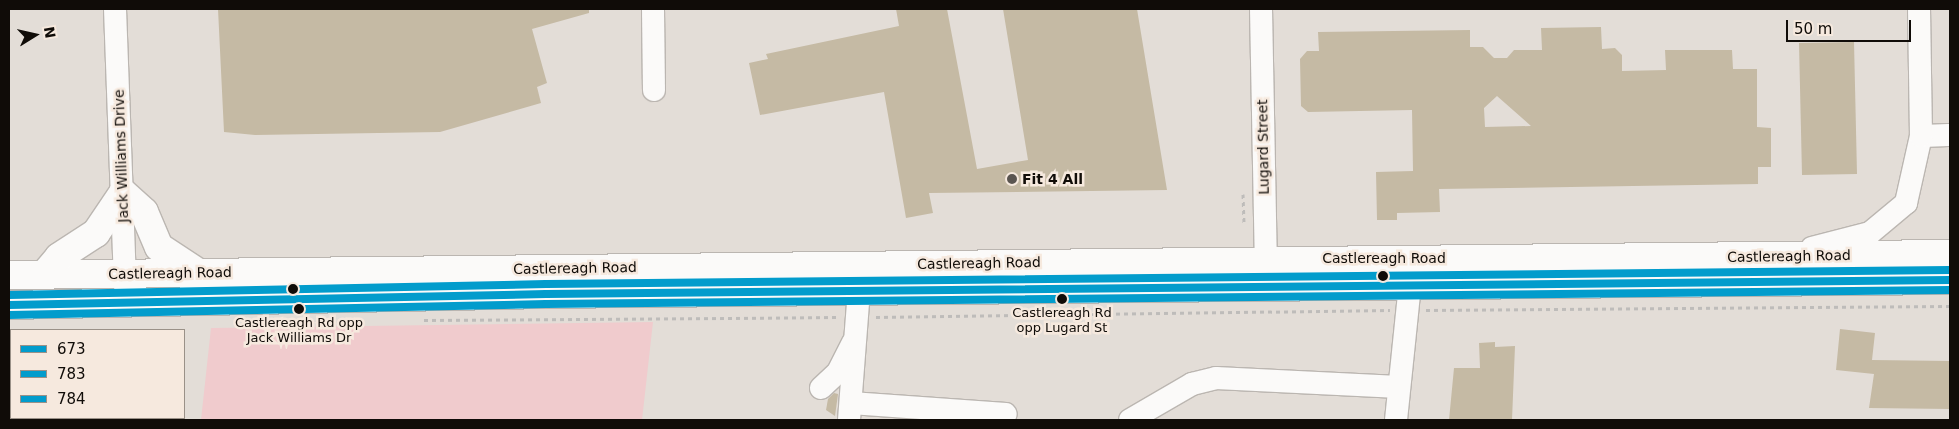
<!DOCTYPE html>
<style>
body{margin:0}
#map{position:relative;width:1959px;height:429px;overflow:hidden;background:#e3ddd7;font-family:"DejaVu Sans",sans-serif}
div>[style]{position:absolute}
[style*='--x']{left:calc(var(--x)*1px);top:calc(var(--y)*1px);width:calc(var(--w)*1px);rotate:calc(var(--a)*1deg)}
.green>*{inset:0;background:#f0cbcd}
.building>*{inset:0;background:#c5baa4}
.path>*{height:3px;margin-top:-1.5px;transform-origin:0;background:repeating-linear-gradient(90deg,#bebcba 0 4px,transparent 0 8px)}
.roads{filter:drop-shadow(1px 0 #bbb6b1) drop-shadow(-1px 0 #bbb6b1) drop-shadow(0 1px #bbb6b1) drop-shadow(0 -1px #bbb6b1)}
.minor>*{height:22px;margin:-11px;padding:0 11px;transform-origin:11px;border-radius:11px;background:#fbfaf9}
.major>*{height:28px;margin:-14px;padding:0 14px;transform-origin:14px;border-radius:14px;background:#fbfaf9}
.bus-1>*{height:8px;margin:-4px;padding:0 4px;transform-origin:4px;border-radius:4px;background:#029ccc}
.bus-2>*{height:8px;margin:-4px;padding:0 4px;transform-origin:4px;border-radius:4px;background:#029ccc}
.bus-3>*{height:8px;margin:-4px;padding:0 4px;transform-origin:4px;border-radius:4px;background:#029ccc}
.dots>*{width:14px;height:14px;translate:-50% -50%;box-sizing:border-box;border:2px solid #f6e9de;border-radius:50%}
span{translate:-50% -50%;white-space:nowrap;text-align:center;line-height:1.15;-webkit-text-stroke:5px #f6e9de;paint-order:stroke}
.bus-label{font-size:13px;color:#100c08}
.street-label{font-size:14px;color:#100c08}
.poi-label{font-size:14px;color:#100c08;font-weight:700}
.left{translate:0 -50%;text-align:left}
.frame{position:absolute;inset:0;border:10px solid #100c08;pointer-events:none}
.legend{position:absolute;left:10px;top:329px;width:175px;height:90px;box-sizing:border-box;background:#f6e9de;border:1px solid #9a9188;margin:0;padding:6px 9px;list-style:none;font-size:15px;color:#100c08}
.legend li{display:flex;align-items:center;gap:10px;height:25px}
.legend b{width:25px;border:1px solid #9a9188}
.north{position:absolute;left:10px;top:10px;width:50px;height:50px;-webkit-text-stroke:4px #f6e9de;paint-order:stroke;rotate:80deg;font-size:14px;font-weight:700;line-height:20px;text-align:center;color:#100c08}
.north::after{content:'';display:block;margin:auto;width:18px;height:22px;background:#100c08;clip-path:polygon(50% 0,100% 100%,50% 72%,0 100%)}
.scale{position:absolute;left:1786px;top:20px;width:125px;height:22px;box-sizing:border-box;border:2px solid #100c08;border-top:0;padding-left:6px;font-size:15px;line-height:18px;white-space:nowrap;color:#100c08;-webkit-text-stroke:4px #f6e9de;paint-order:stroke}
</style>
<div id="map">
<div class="green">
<div style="clip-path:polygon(653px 322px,642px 420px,201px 420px,211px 328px)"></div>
</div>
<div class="building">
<div style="clip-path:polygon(218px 9px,589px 9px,589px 13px,532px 29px,547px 83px,537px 87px,541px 103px,440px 132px,255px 135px,224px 132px)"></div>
<div style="clip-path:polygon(896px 9px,947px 9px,977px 169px,1028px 160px,1003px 9px,1137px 9px,1167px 190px,929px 193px,933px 213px,906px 218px,884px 92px,760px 115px,749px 63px,768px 59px,766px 54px,899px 26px)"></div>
<div style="clip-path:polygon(evenodd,1601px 27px,1602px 49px,1615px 48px,1622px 55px,1622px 71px,1666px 70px,1665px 50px,1732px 50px,1733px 69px,1757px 69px,1757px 127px,1771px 128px,1771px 167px,1758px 167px,1758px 184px,1439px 189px,1440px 212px,1397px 213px,1397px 220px,1377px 220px,1376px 172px,1413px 171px,1412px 110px,1308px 112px,1301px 106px,1300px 59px,1307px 51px,1319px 51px,1318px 32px,1470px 30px,1470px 47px,1483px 47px,1494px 58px,1507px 58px,1514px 50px,1542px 50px,1541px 28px,1601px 27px,1497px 96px,1531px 126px,1485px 127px,1484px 108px,1497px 96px)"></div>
<div style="clip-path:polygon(1854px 42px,1857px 174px,1802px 175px,1799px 43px)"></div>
<div style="clip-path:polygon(1840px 329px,1875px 333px,1872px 360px,1950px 361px,1950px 409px,1869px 408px,1874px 374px,1836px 370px)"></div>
<div style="clip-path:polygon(1495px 342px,1495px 347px,1515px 346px,1512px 420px,1449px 420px,1454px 368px,1480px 368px,1479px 343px)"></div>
<div style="clip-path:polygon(834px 393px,838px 394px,835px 416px,826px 410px,828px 399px)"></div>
</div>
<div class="path">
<div style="--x:1243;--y:194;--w:29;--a:88"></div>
<div style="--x:1426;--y:310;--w:524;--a:-0.44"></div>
<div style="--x:876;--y:317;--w:514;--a:-0.78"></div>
<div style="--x:424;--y:320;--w:413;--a:-0.4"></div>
</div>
<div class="roads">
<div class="minor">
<div style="--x:115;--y:9;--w:294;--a:87.9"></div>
<div style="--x:653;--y:9;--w:81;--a:89.3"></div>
<div style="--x:1261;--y:9;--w:268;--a:88.9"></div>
<div style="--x:1921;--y:136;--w:29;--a:-2"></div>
<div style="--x:1812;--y:248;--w:60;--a:-14.5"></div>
<div style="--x:1870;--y:233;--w:47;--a:-39.8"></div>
<div style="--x:1906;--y:203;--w:69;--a:-77.4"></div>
<div style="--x:1921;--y:136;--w:127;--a:-90.9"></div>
<div style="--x:821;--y:388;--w:23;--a:-43"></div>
<div style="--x:838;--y:372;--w:33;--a:-63"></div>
<div style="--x:851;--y:403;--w:155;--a:4.1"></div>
<div style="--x:849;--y:420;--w:130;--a:-85.6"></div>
<div style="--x:1130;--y:420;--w:72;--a:-30.1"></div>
<div style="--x:1192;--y:384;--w:25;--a:-14"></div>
<div style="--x:1216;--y:378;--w:183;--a:2.8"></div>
<div style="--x:1396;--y:420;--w:137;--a:-84.1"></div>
</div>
<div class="major">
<div style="--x:9;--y:275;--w:1941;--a:-0.62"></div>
<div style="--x:44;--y:275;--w:23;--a:-50"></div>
<div style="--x:59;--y:257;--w:44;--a:-33"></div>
<div style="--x:96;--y:233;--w:48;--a:-56"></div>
<div style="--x:123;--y:193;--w:28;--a:42"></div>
<div style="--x:144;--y:212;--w:38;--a:67"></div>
<div style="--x:159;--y:247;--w:45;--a:33.3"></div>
<div style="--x:9;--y:305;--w:537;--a:-1.17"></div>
<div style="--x:546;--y:294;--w:1404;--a:-0.57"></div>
</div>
</div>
<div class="bus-1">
<div style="--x:9;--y:305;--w:537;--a:-1.17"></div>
<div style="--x:546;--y:294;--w:1404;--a:-0.57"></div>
</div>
<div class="bus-2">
<div style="--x:9;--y:315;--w:537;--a:-1.17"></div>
<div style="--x:546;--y:304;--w:1404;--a:-0.57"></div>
</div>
<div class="bus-3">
<div style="--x:9;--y:295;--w:537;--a:-1.17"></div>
<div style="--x:546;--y:284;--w:1404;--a:-0.57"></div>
</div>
<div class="dots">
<div style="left:1012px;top:179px;background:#5a5550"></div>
<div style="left:1383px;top:276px;background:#100c08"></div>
<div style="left:293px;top:289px;background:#100c08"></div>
<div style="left:1062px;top:299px;background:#100c08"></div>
<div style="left:299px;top:309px;background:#100c08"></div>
</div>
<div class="bus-label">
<span style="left:1062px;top:321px">Castlereagh Rd<br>opp Lugard St</span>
<span style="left:299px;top:331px">Castlereagh Rd opp<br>Jack Williams Dr</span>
</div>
<div class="street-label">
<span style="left:1263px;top:147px;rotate:-91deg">Lugard Street</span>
<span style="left:121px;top:156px;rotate:-92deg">Jack Williams Drive</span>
<span style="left:1789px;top:256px;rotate:-1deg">Castlereagh Road</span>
<span style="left:1384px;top:258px">Castlereagh Road</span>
<span style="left:979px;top:263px;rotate:-1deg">Castlereagh Road</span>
<span style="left:575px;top:268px;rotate:-1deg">Castlereagh Road</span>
<span style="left:170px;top:273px;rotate:-1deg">Castlereagh Road</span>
</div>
<div class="poi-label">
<span class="left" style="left:1022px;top:179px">Fit 4 All</span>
</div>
<div class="frame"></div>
<ul class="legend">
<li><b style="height:6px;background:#029ccc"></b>673</li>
<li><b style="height:6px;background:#029ccc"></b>783</li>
<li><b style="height:6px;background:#029ccc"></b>784</li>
</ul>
<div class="north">N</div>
<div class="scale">50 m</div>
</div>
